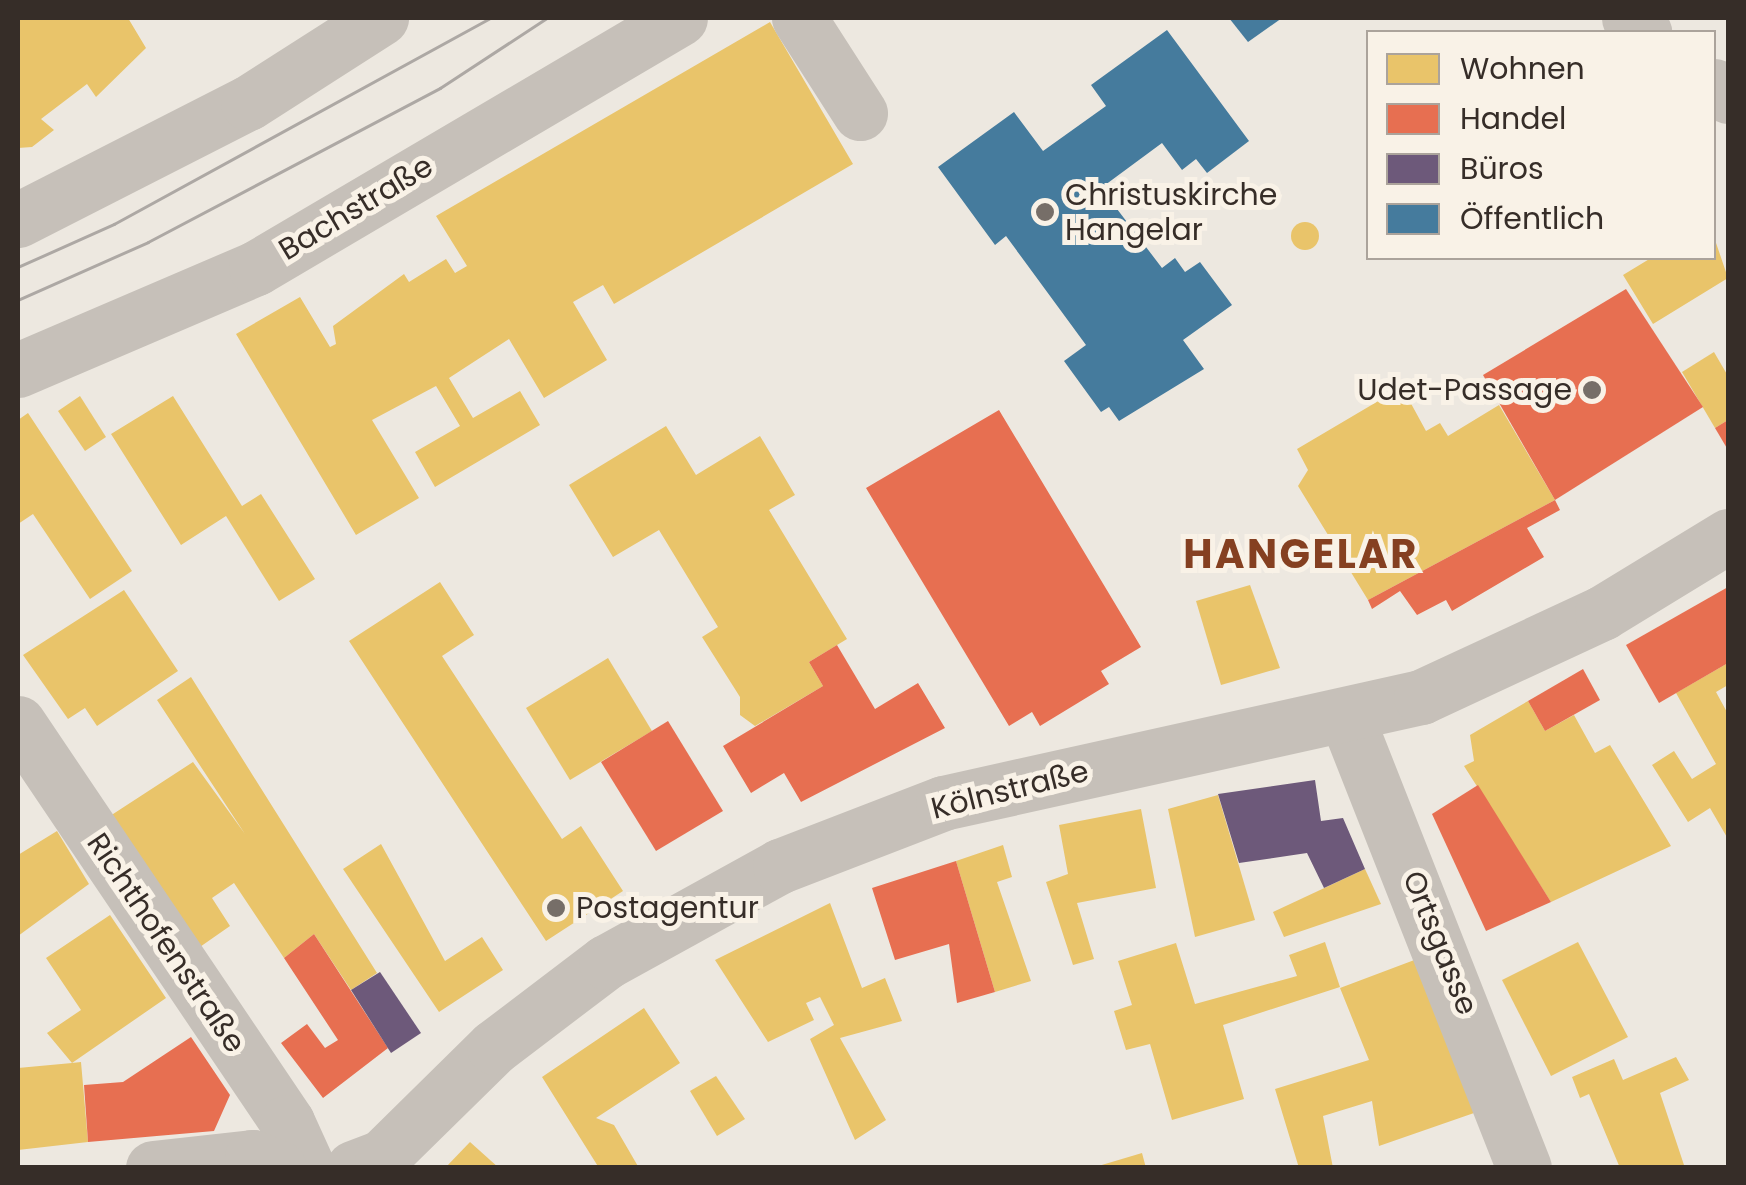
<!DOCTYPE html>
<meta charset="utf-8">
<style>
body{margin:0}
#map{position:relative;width:1746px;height:1185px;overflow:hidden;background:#ede8e0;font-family:Poppins,sans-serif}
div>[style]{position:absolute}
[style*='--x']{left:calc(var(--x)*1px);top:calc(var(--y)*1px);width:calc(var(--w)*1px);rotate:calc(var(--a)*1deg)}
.homes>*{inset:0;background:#e9c46a}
.round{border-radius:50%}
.shops>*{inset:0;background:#e76f51}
.offices>*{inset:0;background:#6d597a}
.public>*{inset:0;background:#457b9d}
.minor>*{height:55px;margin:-27.5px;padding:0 27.5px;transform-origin:27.5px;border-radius:27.5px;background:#c6c0b9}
.tram>*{height:2.5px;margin:-1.25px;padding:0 1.25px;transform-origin:1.25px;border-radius:1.25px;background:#ada8a4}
.dots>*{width:28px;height:28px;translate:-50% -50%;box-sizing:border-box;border:5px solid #f9f2e7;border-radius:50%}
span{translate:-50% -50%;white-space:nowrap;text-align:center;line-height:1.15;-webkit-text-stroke:10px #f9f2e7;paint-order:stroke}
.poi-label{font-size:30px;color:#362d28}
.left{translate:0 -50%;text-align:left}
.right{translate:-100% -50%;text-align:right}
.street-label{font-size:30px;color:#362d28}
.district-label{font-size:40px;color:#854021;font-weight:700;letter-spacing:2.5px}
.frame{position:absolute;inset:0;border:20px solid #362d28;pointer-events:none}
.legend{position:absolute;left:1366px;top:30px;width:350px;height:230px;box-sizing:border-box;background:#f9f2e7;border:2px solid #aba39b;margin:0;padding:12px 18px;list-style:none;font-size:30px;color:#362d28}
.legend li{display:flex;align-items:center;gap:20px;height:50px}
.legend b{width:50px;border:2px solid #aba39b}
</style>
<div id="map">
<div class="homes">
<div style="clip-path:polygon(18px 18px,128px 18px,146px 48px,96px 97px,87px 84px,41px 119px,54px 130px,32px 147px,18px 148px)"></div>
<div style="clip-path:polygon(770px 22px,853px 164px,614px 304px,603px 285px,573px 302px,607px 360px,544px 398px,509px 339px,449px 378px,473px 418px,520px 391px,540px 425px,435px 487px,415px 452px,460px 426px,436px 386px,372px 420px,419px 498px,356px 535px,236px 334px,300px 297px,330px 347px,336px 344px,333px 326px,404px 274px,409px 282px,446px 259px,455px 273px,467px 266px,436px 216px)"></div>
<div class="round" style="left:1291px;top:222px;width:28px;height:28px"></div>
<div style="clip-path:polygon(1714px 237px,1728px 278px,1653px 324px,1623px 275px,1651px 258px,1714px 258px)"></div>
<div style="clip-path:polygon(1714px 352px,1728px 376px,1728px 420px,1715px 428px,1682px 372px)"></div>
<div style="clip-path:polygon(1402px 387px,1426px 431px,1440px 423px,1448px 436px,1499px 405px,1555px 500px,1368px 600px,1298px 486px,1308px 470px,1297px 449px)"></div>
<div style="clip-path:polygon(80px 396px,106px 437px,85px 451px,58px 411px)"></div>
<div style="clip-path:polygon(173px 396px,242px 506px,261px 494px,315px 579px,279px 601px,226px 516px,181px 545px,111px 434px)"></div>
<div style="clip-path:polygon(28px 413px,132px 571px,90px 599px,33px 514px,18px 524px,18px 420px)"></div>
<div style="clip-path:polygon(666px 426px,696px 475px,760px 436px,795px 495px,769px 510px,847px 639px,809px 662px,823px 686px,755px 726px,740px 715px,740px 697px,702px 637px,718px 627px,659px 530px,613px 557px,569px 485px)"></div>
<div style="clip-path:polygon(440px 582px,474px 635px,442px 656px,562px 839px,581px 826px,623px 891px,546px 941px,349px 641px)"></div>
<div style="clip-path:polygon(1250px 585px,1280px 668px,1221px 685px,1196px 601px)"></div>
<div style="clip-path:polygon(124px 590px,178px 671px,97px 726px,85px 708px,68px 719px,23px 655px)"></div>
<div style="clip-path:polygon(608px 658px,652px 731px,570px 780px,526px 708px)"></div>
<div style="clip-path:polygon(1728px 663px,1728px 685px,1716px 692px,1728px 714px,1728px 839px,1710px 808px,1688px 822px,1652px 765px,1674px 751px,1692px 779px,1716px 764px,1676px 693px)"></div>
<div style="clip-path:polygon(191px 677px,377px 973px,351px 990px,314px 934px,284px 958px,234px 883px,212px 898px,230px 926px,197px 949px,110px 816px,193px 762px,245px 834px,157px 700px)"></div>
<div style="clip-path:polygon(1528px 701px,1545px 731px,1574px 715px,1595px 753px,1610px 745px,1671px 846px,1551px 902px,1464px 766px,1474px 761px,1470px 735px)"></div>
<div style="clip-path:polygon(1218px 795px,1255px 920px,1195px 937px,1168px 809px)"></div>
<div style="clip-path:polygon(1141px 809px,1156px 888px,1077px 903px,1094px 959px,1073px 965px,1046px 882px,1068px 874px,1059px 825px)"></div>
<div style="clip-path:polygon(57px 831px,89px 884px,18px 936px,18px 855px)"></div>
<div style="clip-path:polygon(381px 844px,445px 961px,482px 937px,503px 970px,439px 1012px,343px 869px)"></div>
<div style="clip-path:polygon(1003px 845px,1012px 877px,997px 882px,1031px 981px,995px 992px,956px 861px)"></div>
<div style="clip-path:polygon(1365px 869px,1381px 904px,1284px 937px,1273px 912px)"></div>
<div style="clip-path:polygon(830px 903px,862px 988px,885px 978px,902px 1021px,840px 1038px,886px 1120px,855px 1140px,810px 1039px,834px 1025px,820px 997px,806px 1003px,814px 1020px,768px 1042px,715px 960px)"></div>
<div style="clip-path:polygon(110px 915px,166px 998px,72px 1063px,81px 1062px,88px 1142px,18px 1150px,18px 1068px,72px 1063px,47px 1033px,81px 1010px,46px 958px)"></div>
<div style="clip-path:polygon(1325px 942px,1340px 987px,1223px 1025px,1244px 1099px,1172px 1120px,1150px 1044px,1126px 1050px,1114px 1011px,1132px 1005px,1118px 961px,1176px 943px,1195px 1004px,1297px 976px,1289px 955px)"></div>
<div style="clip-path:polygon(1578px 942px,1628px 1037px,1551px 1076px,1502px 980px)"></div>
<div style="clip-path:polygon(1417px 959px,1474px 1113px,1379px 1146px,1372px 1101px,1323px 1116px,1333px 1168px,1299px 1168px,1275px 1089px,1369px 1060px,1340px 988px)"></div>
<div style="clip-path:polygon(644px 1008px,680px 1063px,596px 1118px,614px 1125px,639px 1168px,599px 1168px,542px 1077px)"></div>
<div style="clip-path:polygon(1676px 1057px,1689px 1080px,1660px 1093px,1685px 1168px,1620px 1168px,1589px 1094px,1580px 1098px,1572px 1077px,1614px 1059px,1623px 1080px)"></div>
<div style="clip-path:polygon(716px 1076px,745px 1119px,717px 1136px,690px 1091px)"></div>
<div style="clip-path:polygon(470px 1142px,499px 1168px,445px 1168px)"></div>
<div style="clip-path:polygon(1142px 1153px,1146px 1168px,1096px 1168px,1095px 1167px)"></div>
</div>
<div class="shops">
<div style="clip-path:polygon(1626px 289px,1703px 407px,1555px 500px,1483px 375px)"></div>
<div style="clip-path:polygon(999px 410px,1141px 647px,1101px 671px,1109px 684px,1040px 726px,1032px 712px,1009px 726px,866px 488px)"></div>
<div style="clip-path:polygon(1728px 420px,1728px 450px,1715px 428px)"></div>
<div style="clip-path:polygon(1555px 500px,1560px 510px,1527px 528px,1544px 557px,1452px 611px,1446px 600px,1417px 615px,1400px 591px,1372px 609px,1368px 600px)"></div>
<div style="clip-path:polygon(1728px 587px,1728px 663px,1659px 703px,1626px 645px)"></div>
<div style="clip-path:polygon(837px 645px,875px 709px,918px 683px,945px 728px,801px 802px,784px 773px,751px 793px,723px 746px,823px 686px,809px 662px)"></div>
<div style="clip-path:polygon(1583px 669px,1600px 700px,1545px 731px,1528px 701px)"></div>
<div style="clip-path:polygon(668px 721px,723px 811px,656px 851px,601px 762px)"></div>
<div style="clip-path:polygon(1478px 785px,1551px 902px,1486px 931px,1432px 814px)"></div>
<div style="clip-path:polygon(956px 861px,995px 992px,957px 1003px,949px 944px,895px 960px,872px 888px)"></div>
<div style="clip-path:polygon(314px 934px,388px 1048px,323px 1098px,281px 1043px,307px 1024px,325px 1048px,338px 1040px,284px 958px)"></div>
<div style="clip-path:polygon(191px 1037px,230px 1095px,214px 1131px,88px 1142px,84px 1085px,123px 1082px)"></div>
</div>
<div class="offices">
<div style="clip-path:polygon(1315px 780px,1321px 821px,1343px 818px,1365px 869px,1324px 888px,1307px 853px,1239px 863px,1218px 794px)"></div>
<div style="clip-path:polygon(380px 972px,421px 1033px,391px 1053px,351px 990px)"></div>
</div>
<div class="public">
<div style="clip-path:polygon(1229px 18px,1282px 18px,1248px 42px)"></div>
<div style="clip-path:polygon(1167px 30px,1249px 141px,1207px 173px,1196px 159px,1182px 170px,1162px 143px,1101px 188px,1162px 268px,1175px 258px,1185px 272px,1200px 262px,1232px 305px,1183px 340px,1204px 369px,1119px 421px,1109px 407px,1101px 412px,1064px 361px,1086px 345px,1006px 236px,995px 245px,938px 167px,1014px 112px,1043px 151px,1106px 106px,1091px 85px)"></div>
</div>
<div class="minor">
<div style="--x:799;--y:18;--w:113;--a:57.3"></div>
<div style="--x:1629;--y:18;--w:21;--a:43"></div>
<div style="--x:1714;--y:86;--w:17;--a:36"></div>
<div style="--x:18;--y:220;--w:258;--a:-27"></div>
<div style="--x:248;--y:103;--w:158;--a:-32.6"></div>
<div style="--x:18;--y:370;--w:259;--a:-23.2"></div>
<div style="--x:256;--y:268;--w:492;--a:-30.5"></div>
<div style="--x:1348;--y:721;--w:480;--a:68.5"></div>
<div style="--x:18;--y:723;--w:481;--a:56"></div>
<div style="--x:287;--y:1122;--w:51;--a:65.5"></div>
<div style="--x:153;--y:1168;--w:100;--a:-6.3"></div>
<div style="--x:252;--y:1157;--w:29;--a:22"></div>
<div style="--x:353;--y:1168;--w:31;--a:-21"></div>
<div style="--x:382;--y:1157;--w:157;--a:-44.5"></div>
<div style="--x:494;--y:1047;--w:141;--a:-37.2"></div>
<div style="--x:606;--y:962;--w:199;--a:-28.9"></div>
<div style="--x:780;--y:866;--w:175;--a:-21.1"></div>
<div style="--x:943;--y:803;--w:490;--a:-12.5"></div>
<div style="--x:1421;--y:697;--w:200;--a:-24.9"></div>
<div style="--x:1602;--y:613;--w:148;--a:-31.4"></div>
</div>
<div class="tram">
<div style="--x:18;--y:267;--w:105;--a:-24.1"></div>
<div style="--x:114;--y:224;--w:430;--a:-28.7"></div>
<div style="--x:18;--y:300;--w:142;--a:-24"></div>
<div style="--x:148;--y:242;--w:330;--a:-27.8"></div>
<div style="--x:440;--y:88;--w:128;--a:-33.2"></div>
</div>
<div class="dots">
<div style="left:1045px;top:212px;background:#766e68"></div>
<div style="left:1592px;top:390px;background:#766e68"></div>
<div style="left:556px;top:908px;background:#766e68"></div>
</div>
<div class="poi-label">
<span class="left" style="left:1065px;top:212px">Christuskirche<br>Hangelar</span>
<span class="right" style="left:1572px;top:390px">Udet-Passage</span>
<span class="left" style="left:576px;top:908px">Postagentur</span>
</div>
<div class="street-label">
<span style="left:356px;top:208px;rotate:-31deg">Bachstraße</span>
<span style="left:1010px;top:790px;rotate:-14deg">Kölnstraße</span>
<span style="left:166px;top:943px;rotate:56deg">Richthofenstraße</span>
<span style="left:1440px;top:943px;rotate:68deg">Ortsgasse</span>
</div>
<div class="district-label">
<span style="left:1301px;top:554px">HANGELAR</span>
</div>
<div class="frame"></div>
<ul class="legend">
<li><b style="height:28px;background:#e9c46a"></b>Wohnen</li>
<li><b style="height:28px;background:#e76f51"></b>Handel</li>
<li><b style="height:28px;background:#6d597a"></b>Büros</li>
<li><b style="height:28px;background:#457b9d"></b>Öffentlich</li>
</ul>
</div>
